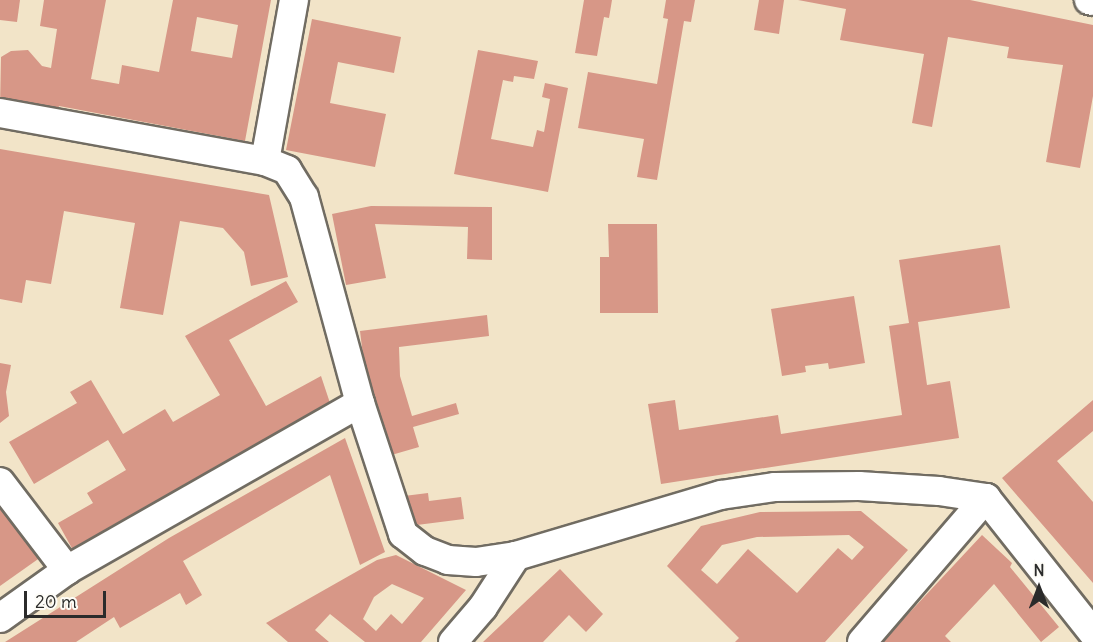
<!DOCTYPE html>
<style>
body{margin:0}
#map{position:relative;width:1093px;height:642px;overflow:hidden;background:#f2e4c8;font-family:Delius,sans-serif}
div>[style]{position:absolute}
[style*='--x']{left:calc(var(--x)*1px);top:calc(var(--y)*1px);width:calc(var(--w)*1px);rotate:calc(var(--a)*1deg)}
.building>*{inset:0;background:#d79787}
.roads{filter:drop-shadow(2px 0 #716c62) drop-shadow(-2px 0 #716c62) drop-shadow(0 2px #716c62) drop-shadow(0 -2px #716c62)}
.street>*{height:28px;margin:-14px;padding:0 14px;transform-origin:14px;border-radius:14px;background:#fff}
span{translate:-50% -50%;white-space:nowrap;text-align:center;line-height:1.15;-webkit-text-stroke:4.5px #fdfcf7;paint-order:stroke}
.north{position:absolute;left:1009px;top:558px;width:60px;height:60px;-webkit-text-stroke:4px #fdfcf7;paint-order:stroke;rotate:0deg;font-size:16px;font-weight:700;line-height:24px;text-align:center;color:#2b2b2b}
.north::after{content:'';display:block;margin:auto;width:21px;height:27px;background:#2b2b2b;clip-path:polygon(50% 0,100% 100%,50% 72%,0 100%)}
.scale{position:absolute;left:24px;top:591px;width:82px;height:27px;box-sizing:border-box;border:3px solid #2b2b2b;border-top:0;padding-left:8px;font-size:18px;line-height:21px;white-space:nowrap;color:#2b2b2b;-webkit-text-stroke:4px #fdfcf7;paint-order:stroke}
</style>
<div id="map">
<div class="building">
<div style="clip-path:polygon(0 0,20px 0,17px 22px,0 20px)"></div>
<div style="clip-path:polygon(evenodd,44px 0,106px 0,91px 79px,119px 84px,122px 65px,159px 72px,173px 0,271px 0,245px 141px,59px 106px,55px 119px,0 108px,1px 57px,11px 51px,28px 50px,42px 66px,51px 68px,57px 29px,40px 26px,44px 0,197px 17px,238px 25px,232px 58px,191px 51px,197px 17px)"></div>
<div style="clip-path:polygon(584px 0,612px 0,609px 18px,604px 17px,597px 56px,575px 53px)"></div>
<div style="clip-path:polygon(666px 0,695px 0,691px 22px,684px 21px,657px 180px,637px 177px,644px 139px,578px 128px,588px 72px,657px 84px,668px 19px,663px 18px)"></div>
<div style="clip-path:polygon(759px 0,784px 0,779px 34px,754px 30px)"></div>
<div style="clip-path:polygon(798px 0,970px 0,1093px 25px,1093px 96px,1080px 168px,1046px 162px,1063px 65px,1007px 58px,1009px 47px,948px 37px,932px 127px,912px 123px,924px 54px,840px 40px,846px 9px)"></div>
<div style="clip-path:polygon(312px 19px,401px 37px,394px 73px,338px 62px,330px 103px,386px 114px,375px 167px,286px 150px)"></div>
<div style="clip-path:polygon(478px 50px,538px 61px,534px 79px,514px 76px,513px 82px,503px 80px,491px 139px,533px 147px,537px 130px,544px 132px,550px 99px,542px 97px,545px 83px,568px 88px,548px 192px,454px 174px)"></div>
<div style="clip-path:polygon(0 149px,269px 195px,288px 277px,251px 286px,244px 252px,223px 228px,180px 221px,163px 315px,120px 308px,135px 223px,64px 211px,51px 284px,26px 280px,22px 303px,0 299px)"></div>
<div style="clip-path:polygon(371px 206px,492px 207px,492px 260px,467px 259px,468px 227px,375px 224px,386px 278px,346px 285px,332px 214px)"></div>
<div style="clip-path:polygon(608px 224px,657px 224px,658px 313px,600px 313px,600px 257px,609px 257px)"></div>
<div style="clip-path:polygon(1000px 245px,1010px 308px,918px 322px,927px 385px,950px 381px,959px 438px,661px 484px,648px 404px,675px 400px,679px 430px,778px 415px,781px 434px,902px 415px,889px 326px,909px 323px,899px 260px)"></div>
<div style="clip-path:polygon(286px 281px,298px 302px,229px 340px,266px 406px,321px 376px,330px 403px,74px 552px,58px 523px,93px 503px,87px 493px,126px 470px,108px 440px,34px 484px,9px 442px,77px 403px,70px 392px,91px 380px,123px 434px,165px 409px,173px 422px,220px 395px,185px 336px)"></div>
<div style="clip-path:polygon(854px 296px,865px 363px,829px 369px,828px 363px,805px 366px,806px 372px,782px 376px,771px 309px)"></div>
<div style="clip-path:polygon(487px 315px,489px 336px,399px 347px,400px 376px,412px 416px,456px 403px,459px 414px,413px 427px,419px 447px,388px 456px,366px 380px,360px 331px)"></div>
<div style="clip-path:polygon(0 363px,11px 365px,6px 392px,9px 416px,0 423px)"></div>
<div style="clip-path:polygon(1093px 400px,1093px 431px,1057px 461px,1093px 502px,1093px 583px,1002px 478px)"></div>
<div style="clip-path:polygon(345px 438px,385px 552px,360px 565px,330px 475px,183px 561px,202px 595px,186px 605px,180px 593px,120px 628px,114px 617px,76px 642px,5px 642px,169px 538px)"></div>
<div style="clip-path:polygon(428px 493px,429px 501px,461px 497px,464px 519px,409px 526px,404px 496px)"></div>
<div style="clip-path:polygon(0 500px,41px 557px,0 586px)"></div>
<div style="clip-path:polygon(evenodd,861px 511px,908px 550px,825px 642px,735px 642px,739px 638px,667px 566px,701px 526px,760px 512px,861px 511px,849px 535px,864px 547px,852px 560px,838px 548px,797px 593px,748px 549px,717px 584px,701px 570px,722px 545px,757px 537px,849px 535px)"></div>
<div style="clip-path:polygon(982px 535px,1012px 563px,1010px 567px,1059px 627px,1041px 642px,994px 584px,945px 636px,951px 642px,882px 642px)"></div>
<div style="clip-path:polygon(evenodd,396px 555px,466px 590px,421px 642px,365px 642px,330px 614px,315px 630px,329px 642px,288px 642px,266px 623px,377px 560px,396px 555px,392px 584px,424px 598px,402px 624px,391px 614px,376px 631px,363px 619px,374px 597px,392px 584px)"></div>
<div style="clip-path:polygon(560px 569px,603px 614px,586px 632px,569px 615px,543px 642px,483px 642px)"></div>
</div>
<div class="roads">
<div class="street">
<div style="--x:1089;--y:0;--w:4;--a:14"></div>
<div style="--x:0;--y:113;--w:269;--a:10.3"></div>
<div style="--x:265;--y:161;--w:24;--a:22"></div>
<div style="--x:287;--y:170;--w:32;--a:58"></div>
<div style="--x:304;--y:197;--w:213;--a:74.8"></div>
<div style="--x:360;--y:403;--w:138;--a:71.8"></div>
<div style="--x:403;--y:534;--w:28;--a:38"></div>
<div style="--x:425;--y:551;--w:25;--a:21"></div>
<div style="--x:448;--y:560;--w:28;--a:4"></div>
<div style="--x:476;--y:562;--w:40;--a:-8.5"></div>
<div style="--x:516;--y:556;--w:214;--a:-16.6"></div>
<div style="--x:721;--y:495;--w:55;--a:-8.4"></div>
<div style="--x:775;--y:487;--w:84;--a:-0.7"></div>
<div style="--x:859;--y:486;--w:80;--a:3.6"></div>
<div style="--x:939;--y:491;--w:48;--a:8.5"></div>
<div style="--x:986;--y:498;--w:172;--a:51.6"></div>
<div style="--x:265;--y:161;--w:164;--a:-79.8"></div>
<div style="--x:0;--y:482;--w:111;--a:52.7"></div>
<div style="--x:0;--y:618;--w:82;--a:-35.6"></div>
<div style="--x:67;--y:570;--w:337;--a:-29.7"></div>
<div style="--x:453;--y:642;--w:46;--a:-49.4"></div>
<div style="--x:483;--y:607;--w:61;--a:-57.1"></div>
<div style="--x:862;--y:642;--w:190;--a:-49.3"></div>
</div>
</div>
<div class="north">N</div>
<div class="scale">20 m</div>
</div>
